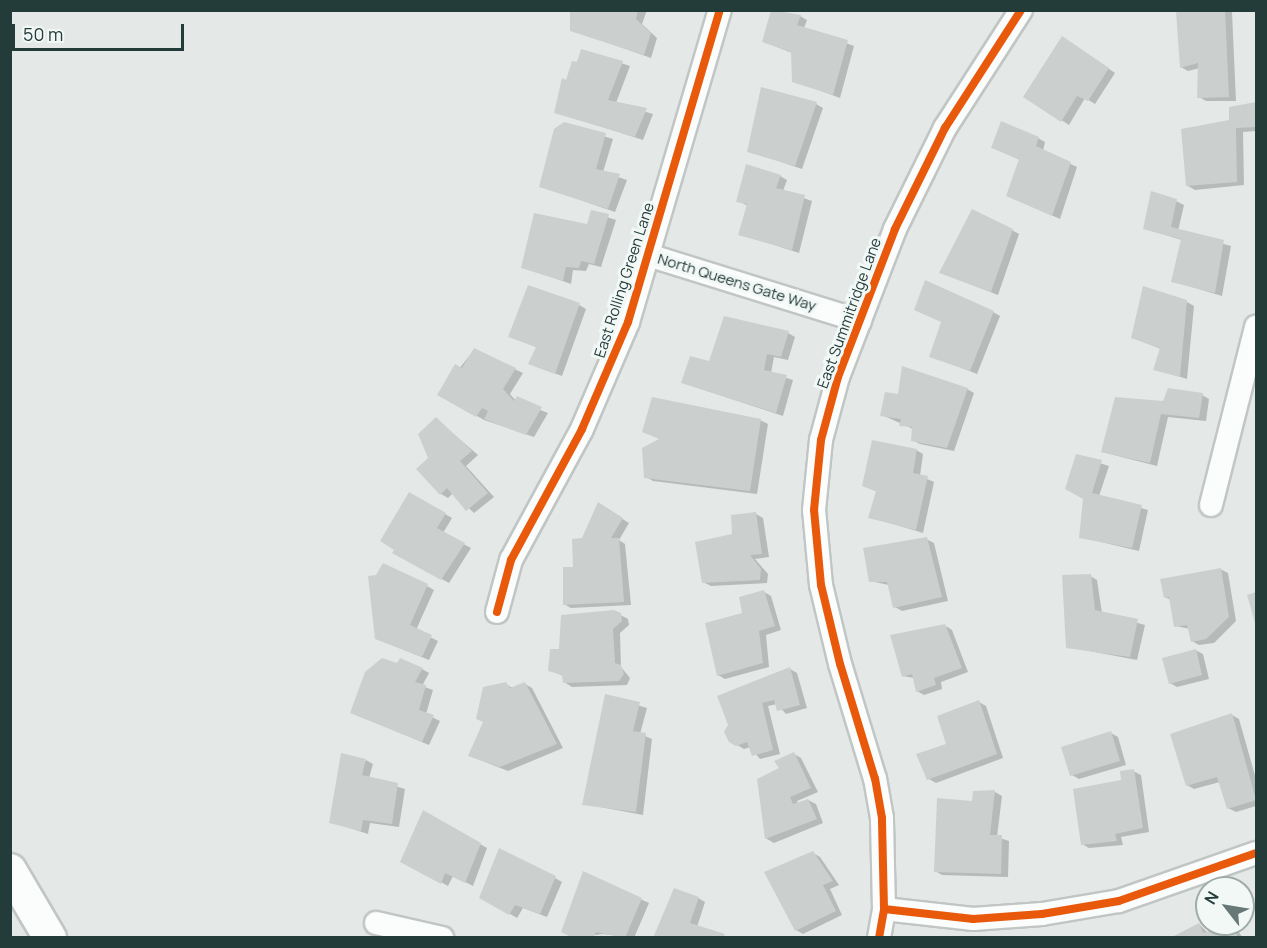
<!DOCTYPE html>
<style>
body{margin:0}
#map{position:relative;width:1267px;height:948px;overflow:hidden;background:#e4e9e8;font-family:Manrope,sans-serif}
div>[style]{position:absolute}
[style*='--x']{left:calc(var(--x)*1px);top:calc(var(--y)*1px);width:calc(var(--w)*1px);rotate:calc(var(--a)*1deg)}
.shadow>*{inset:0;background:#0003}
.building>*{inset:0;background:#cbd0cf}
.roads{filter:drop-shadow(2px 0 #c1c6c5) drop-shadow(-2px 0 #c1c6c5) drop-shadow(0 2px #c1c6c5) drop-shadow(0 -2px #c1c6c5)}
.street>*{height:22px;margin:-11px;padding:0 11px;transform-origin:11px;border-radius:11px;background:#fbfcfc}
.secondary>*{height:32px;margin:-16px;padding:0 16px;transform-origin:16px;border-radius:16px;background:#fbfcfc}
.cycleway>*{height:8px;margin:-4px;padding:0 4px;transform-origin:4px;border-radius:4px;background:#e8590c}
span{translate:-50% -50%;white-space:nowrap;text-align:center;line-height:1.15;-webkit-text-stroke:6px #f2f8f6;paint-order:stroke}
.street-label{font-size:15px;color:#233b39}
.frame{position:absolute;inset:0;border:12px solid #233b39;pointer-events:none}
.north{position:absolute;left:1195px;top:876px;width:60px;height:60px;box-sizing:border-box;background:#f2f8f6;border:2px solid #9facaa;border-radius:50%;rotate:301deg;font-size:16px;font-weight:700;line-height:24px;text-align:center;color:#233b39}
.north::after{content:'';display:block;margin:auto;width:21px;height:27px;background:#677876;clip-path:polygon(50% 0,100% 100%,50% 72%,0 100%)}
.scale{position:absolute;left:12px;top:24px;width:172px;height:27px;box-sizing:border-box;border:3px solid #233b39;border-top:0;padding-left:8px;font-size:18px;line-height:21px;white-space:nowrap;color:#233b39;-webkit-text-stroke:4px #f2f8f6;paint-order:stroke}
</style>
<div id="map">
<div class="shadow">
<div style="clip-path:polygon(647px 10px,642px 24px,657px 38px,651px 58px,572px 30px,572px 11px)"></div>
<div style="clip-path:polygon(773px 10px,800px 16px,807px 20px,804px 28px,854px 46px,840px 98px,794px 81px,792px 53px,764px 42px)"></div>
<div style="clip-path:polygon(1202px 10px,1232px 12px,1236px 101px,1206px 101px,1199px 97px,1200px 68px,1188px 71px,1181px 67px)"></div>
<div style="clip-path:polygon(1070px 42px,1115px 73px,1095px 104px,1085px 98px,1069px 125px,1025px 96px)"></div>
<div style="clip-path:polygon(582px 50px,630px 66px,616px 103px,653px 114px,643px 140px,556px 112px)"></div>
<div style="clip-path:polygon(1256px 103px,1256px 131px,1243px 132px,1244px 185px,1195px 190px,1188px 186px,1230px 121px,1230px 108px)"></div>
<div style="clip-path:polygon(816px 104px,823px 108px,802px 169px,749px 151px)"></div>
<div style="clip-path:polygon(564px 124px,613px 139px,603px 172px,627px 180px,615px 212px,540px 186px)"></div>
<div style="clip-path:polygon(1038px 138px,1045px 142px,1043px 151px,1077px 167px,1060px 219px,1015px 199px,1020px 160px,1000px 151px)"></div>
<div style="clip-path:polygon(780px 176px,787px 180px,783px 191px,812px 201px,799px 253px,740px 234px,748px 206px,738px 201px)"></div>
<div style="clip-path:polygon(1176px 201px,1184px 205px,1178px 231px,1231px 246px,1222px 296px,1172px 281px,1182px 240px,1145px 229px)"></div>
<div style="clip-path:polygon(592px 212px,616px 220px,601px 267px,589px 264px,586px 271px,573px 270px,571px 284px,523px 267px,588px 226px)"></div>
<div style="clip-path:polygon(1012px 230px,1019px 234px,998px 295px,941px 273px)"></div>
<div style="clip-path:polygon(1187px 302px,1194px 306px,1187px 379px,1155px 369px,1161px 349px,1133px 338px)"></div>
<div style="clip-path:polygon(579px 305px,586px 309px,562px 376px,537px 367px,538px 348px,510px 336px)"></div>
<div style="clip-path:polygon(993px 312px,1000px 316px,977px 374px,931px 356px,943px 322px)"></div>
<div style="clip-path:polygon(788px 333px,795px 337px,788px 360px,774px 357px,771px 373px,793px 380px,783px 416px,683px 383px,710px 362px)"></div>
<div style="clip-path:polygon(474px 350px,523px 373px,510px 394px,516px 401px,548px 413px,534px 437px,484px 420px,439px 394px)"></div>
<div style="clip-path:polygon(967px 389px,974px 393px,954px 451px,920px 444px,912px 440px,913px 429px,882px 415px,899px 396px)"></div>
<div style="clip-path:polygon(1202px 395px,1209px 399px,1206px 421px,1168px 417px,1157px 466px,1102px 452px,1164px 403px)"></div>
<div style="clip-path:polygon(436px 419px,478px 455px,466px 466px,494px 497px,474px 513px,453px 493px,448px 498px,441px 494px,429px 458px)"></div>
<div style="clip-path:polygon(760px 420px,768px 424px,757px 494px,653px 481px,646px 477px)"></div>
<div style="clip-path:polygon(916px 450px,923px 454px,920px 476px,934px 482px,923px 533px,870px 517px,883px 494px,863px 486px)"></div>
<div style="clip-path:polygon(1077px 456px,1109px 466px,1099px 496px,1148px 510px,1139px 551px,1080px 537px,1085px 498px)"></div>
<div style="clip-path:polygon(410px 494px,452px 518px,443px 533px,471px 548px,449px 583px,394px 553px)"></div>
<div style="clip-path:polygon(605px 508px,629px 523px,619px 540px,625px 544px,631px 605px,571px 608px,564px 604px,583px 540px)"></div>
<div style="clip-path:polygon(756px 514px,763px 518px,769px 557px,755px 559px,768px 574px,767px 583px,711px 586px,703px 582px,734px 536px)"></div>
<div style="clip-path:polygon(926px 539px,934px 543px,948px 601px,902px 611px,895px 607px,889px 585px,870px 581px)"></div>
<div style="clip-path:polygon(1220px 569px,1228px 573px,1236px 621px,1214px 643px,1199px 645px,1192px 641px,1190px 629px,1176px 626px,1171px 600px,1165px 597px)"></div>
<div style="clip-path:polygon(1090px 576px,1097px 580px,1102px 613px,1145px 625px,1137px 660px,1068px 647px)"></div>
<div style="clip-path:polygon(427px 586px,434px 590px,416px 630px,438px 641px,429px 660px,384px 642px)"></div>
<div style="clip-path:polygon(764px 592px,771px 596px,781px 630px,766px 635px,769px 667px,725px 679px,718px 675px,743px 614px)"></div>
<div style="clip-path:polygon(613px 611px,628px 619px,629px 625px,620px 633px,621px 667px,630px 678px,627px 685px,572px 687px,564px 682px,563px 676px,550px 670px,560px 650px)"></div>
<div style="clip-path:polygon(944px 625px,952px 630px,968px 672px,941px 682px,942px 689px,924px 695px,917px 691px,914px 678px,903px 676px)"></div>
<div style="clip-path:polygon(1195px 650px,1203px 654px,1209px 679px,1177px 687px,1170px 683px)"></div>
<div style="clip-path:polygon(422px 669px,429px 673px,422px 686px,433px 690px,426px 714px,440px 721px,429px 745px,359px 716px)"></div>
<div style="clip-path:polygon(790px 669px,797px 673px,807px 708px,786px 714px,777px 704px,768px 706px,780px 754px,760px 759px,750px 747px,744px 749px,730px 741px,729px 725px)"></div>
<div style="clip-path:polygon(505px 684px,513px 688px,525px 684px,532px 688px,563px 748px,508px 771px,470px 756px)"></div>
<div style="clip-path:polygon(606px 696px,647px 708px,640px 734px,652px 739px,643px 815px,584px 804px)"></div>
<div style="clip-path:polygon(979px 702px,986px 706px,1003px 758px,936px 783px,929px 779px)"></div>
<div style="clip-path:polygon(1232px 715px,1239px 719px,1256px 779px,1256px 806px,1236px 812px,1228px 808px,1220px 782px,1194px 789px,1187px 785px)"></div>
<div style="clip-path:polygon(1111px 733px,1118px 737px,1126px 765px,1079px 779px,1072px 775px)"></div>
<div style="clip-path:polygon(794px 754px,801px 758px,818px 792px,797px 801px,798px 804px,808px 800px,816px 804px,823px 823px,774px 843px,767px 839px,759px 780px,781px 769px)"></div>
<div style="clip-path:polygon(366px 760px,373px 764px,369px 778px,405px 789px,399px 827px,370px 823px,368px 834px,331px 822px)"></div>
<div style="clip-path:polygon(1133px 771px,1141px 775px,1149px 832px,1121px 837px,1123px 845px,1089px 848px,1082px 844px)"></div>
<div style="clip-path:polygon(995px 792px,1002px 796px,997px 837px,1009px 841px,1008px 877px,942px 875px,935px 871px,973px 803px)"></div>
<div style="clip-path:polygon(423px 812px,487px 848px,473px 886px,453px 876px,448px 886px,402px 861px)"></div>
<div style="clip-path:polygon(813px 853px,820px 857px,839px 885px,830px 889px,842px 915px,803px 934px,796px 930px)"></div>
<div style="clip-path:polygon(584px 873px,649px 903px,634px 938px,603px 934px,575px 938px)"></div>
<div style="clip-path:polygon(555px 878px,562px 882px,547px 917px,523px 908px,517px 918px,481px 897px)"></div>
<div style="clip-path:polygon(698px 898px,705px 902px,697px 927px,727px 938px,655px 938px)"></div>
<div style="clip-path:polygon(1199px 924px,1207px 932px,1233px 924px,1243px 938px,1173px 938px)"></div>
</div>
<div class="building">
<div style="clip-path:polygon(570px 10px,638px 10px,636px 19px,651px 33px,644px 55px,570px 31px)"></div>
<div style="clip-path:polygon(771px 10px,801px 15px,797px 25px,848px 40px,833px 95px,792px 82px,791px 52px,762px 42px)"></div>
<div style="clip-path:polygon(1186px 10px,1225px 10px,1229px 97px,1197px 98px,1198px 63px,1180px 68px,1176px 11px)"></div>
<div style="clip-path:polygon(1062px 36px,1109px 68px,1088px 101px,1077px 96px,1061px 122px,1023px 97px)"></div>
<div style="clip-path:polygon(581px 49px,623px 61px,608px 100px,647px 108px,635px 137px,554px 113px,562px 78px,566px 80px,572px 61px,577px 62px)"></div>
<div style="clip-path:polygon(761px 87px,817px 102px,795px 166px,747px 152px)"></div>
<div style="clip-path:polygon(1256px 102px,1256px 127px,1236px 128px,1237px 182px,1186px 186px,1181px 129px,1229px 120px,1229px 107px)"></div>
<div style="clip-path:polygon(1001px 121px,1039px 137px,1036px 146px,1071px 162px,1052px 216px,1006px 196px,1019px 159px,991px 148px)"></div>
<div style="clip-path:polygon(564px 122px,606px 133px,596px 169px,620px 174px,608px 209px,539px 187px,554px 129px)"></div>
<div style="clip-path:polygon(746px 164px,781px 175px,776px 188px,805px 195px,792px 250px,738px 235px,747px 204px,736px 202px)"></div>
<div style="clip-path:polygon(1151px 191px,1177px 199px,1171px 227px,1224px 240px,1215px 293px,1171px 282px,1181px 239px,1143px 229px)"></div>
<div style="clip-path:polygon(972px 209px,1013px 229px,991px 292px,939px 273px)"></div>
<div style="clip-path:polygon(591px 210px,609px 214px,594px 264px,581px 261px,579px 268px,566px 267px,563px 281px,521px 268px,534px 213px,587px 224px)"></div>
<div style="clip-path:polygon(925px 280px,994px 311px,970px 371px,929px 357px,941px 322px,914px 310px)"></div>
<div style="clip-path:polygon(528px 285px,580px 303px,555px 374px,528px 364px,536px 347px,508px 337px)"></div>
<div style="clip-path:polygon(1143px 286px,1187px 300px,1180px 377px,1153px 370px,1160px 348px,1131px 338px)"></div>
<div style="clip-path:polygon(724px 316px,789px 331px,781px 357px,767px 354px,764px 370px,787px 375px,776px 413px,681px 383px,690px 356px,709px 361px)"></div>
<div style="clip-path:polygon(474px 348px,516px 368px,503px 389px,514px 401px,517px 396px,542px 407px,526px 435px,484px 419px,488px 411px,482px 408px,476px 417px,437px 395px,455px 364px,462px 368px)"></div>
<div style="clip-path:polygon(902px 366px,968px 388px,947px 448px,911px 441px,912px 427px,899px 426px,901px 419px,880px 416px,885px 392px,898px 394px)"></div>
<div style="clip-path:polygon(1168px 388px,1203px 393px,1199px 418px,1161px 414px,1150px 463px,1101px 452px,1115px 397px,1163px 401px)"></div>
<div style="clip-path:polygon(652px 397px,761px 419px,750px 491px,644px 478px,642px 448px,659px 439px,642px 432px)"></div>
<div style="clip-path:polygon(436px 417px,472px 451px,460px 461px,488px 493px,466px 511px,447px 488px,440px 495px,416px 469px,428px 458px,418px 434px)"></div>
<div style="clip-path:polygon(872px 440px,917px 449px,913px 473px,928px 476px,916px 530px,868px 518px,876px 491px,862px 486px)"></div>
<div style="clip-path:polygon(1076px 454px,1102px 460px,1092px 493px,1142px 505px,1132px 548px,1079px 538px,1083px 499px,1065px 489px)"></div>
<div style="clip-path:polygon(409px 492px,446px 513px,437px 528px,465px 543px,441px 580px,392px 553px,394px 550px,380px 541px)"></div>
<div style="clip-path:polygon(598px 502px,623px 518px,611px 538px,619px 538px,624px 602px,563px 605px,563px 567px,573px 567px,572px 539px,582px 538px)"></div>
<div style="clip-path:polygon(756px 512px,762px 554px,750px 555px,761px 569px,760px 580px,702px 583px,695px 542px,732px 534px,731px 515px)"></div>
<div style="clip-path:polygon(927px 537px,942px 597px,893px 608px,887px 582px,869px 582px,863px 548px)"></div>
<div style="clip-path:polygon(383px 563px,428px 584px,410px 625px,432px 635px,422px 657px,375px 639px,368px 576px,376px 575px)"></div>
<div style="clip-path:polygon(1221px 568px,1229px 617px,1206px 639px,1191px 642px,1187px 625px,1174px 627px,1169px 597px,1164px 598px,1160px 579px)"></div>
<div style="clip-path:polygon(1091px 574px,1095px 610px,1138px 619px,1130px 657px,1066px 648px,1062px 575px)"></div>
<div style="clip-path:polygon(764px 590px,775px 626px,759px 631px,763px 663px,717px 676px,705px 623px,742px 613px,739px 597px)"></div>
<div style="clip-path:polygon(1256px 592px,1256px 623px,1255px 623px,1247px 595px)"></div>
<div style="clip-path:polygon(614px 610px,621px 613px,622px 621px,613px 629px,615px 663px,621px 665px,624px 674px,619px 681px,563px 683px,562px 675px,548px 671px,550px 649px,559px 649px,561px 615px)"></div>
<div style="clip-path:polygon(945px 624px,962px 668px,934px 678px,936px 685px,916px 692px,912px 674px,902px 677px,890px 635px)"></div>
<div style="clip-path:polygon(1196px 649px,1202px 675px,1169px 684px,1162px 658px)"></div>
<div style="clip-path:polygon(382px 658px,397px 663px,400px 658px,423px 668px,415px 682px,426px 685px,419px 710px,434px 715px,422px 742px,350px 713px,365px 672px)"></div>
<div style="clip-path:polygon(790px 667px,800px 705px,777px 711px,774px 700px,762px 703px,773px 750px,752px 756px,747px 742px,736px 746px,729px 742px,724px 732px,728px 725px,717px 696px)"></div>
<div style="clip-path:polygon(506px 682px,510px 688px,525px 682px,557px 744px,500px 767px,468px 756px,483px 722px,476px 719px,483px 687px)"></div>
<div style="clip-path:polygon(605px 694px,640px 702px,633px 731px,646px 733px,636px 812px,582px 805px)"></div>
<div style="clip-path:polygon(979px 700px,997px 754px,927px 780px,916px 754px,946px 744px,937px 716px)"></div>
<div style="clip-path:polygon(1232px 713px,1256px 800px,1227px 809px,1217px 777px,1186px 786px,1170px 734px)"></div>
<div style="clip-path:polygon(1111px 731px,1120px 761px,1070px 776px,1061px 747px)"></div>
<div style="clip-path:polygon(794px 752px,811px 788px,790px 797px,793px 804px,808px 799px,817px 819px,765px 839px,757px 779px,779px 768px,774px 761px)"></div>
<div style="clip-path:polygon(341px 753px,366px 759px,362px 775px,398px 783px,392px 824px,363px 820px,361px 831px,329px 823px)"></div>
<div style="clip-path:polygon(1134px 769px,1143px 828px,1115px 834px,1117px 841px,1081px 845px,1073px 789px,1121px 780px,1120px 771px)"></div>
<div style="clip-path:polygon(995px 790px,990px 835px,1002px 835px,1001px 874px,934px 872px,937px 798px,972px 801px,973px 791px)"></div>
<div style="clip-path:polygon(423px 810px,481px 843px,465px 883px,445px 873px,441px 884px,400px 862px)"></div>
<div style="clip-path:polygon(499px 848px,556px 876px,540px 914px,515px 905px,509px 915px,479px 898px)"></div>
<div style="clip-path:polygon(813px 851px,833px 881px,823px 885px,836px 911px,795px 931px,764px 872px)"></div>
<div style="clip-path:polygon(583px 871px,642px 898px,625px 938px,596px 932px,593px 938px,573px 938px,561px 932px)"></div>
<div style="clip-path:polygon(674px 888px,699px 897px,690px 923px,725px 934px,723px 938px,653px 938px)"></div>
<div style="clip-path:polygon(1199px 923px,1203px 933px,1232px 924px,1238px 938px,1170px 938px)"></div>
</div>
<div class="roads">
<div class="street">
<div style="--x:648;--y:255;--w:222;--a:17.3"></div>
<div style="--x:1211;--y:505;--w:184;--a:-75.8"></div>
<div style="--x:497;--y:612;--w:54;--a:-74.9"></div>
<div style="--x:511;--y:560;--w:149;--a:-61.5"></div>
<div style="--x:582;--y:429;--w:116;--a:-66.7"></div>
<div style="--x:628;--y:322;--w:325;--a:-73.6"></div>
<div style="--x:884;--y:909;--w:90;--a:6.4"></div>
<div style="--x:973;--y:919;--w:69;--a:-4.1"></div>
<div style="--x:1042;--y:914;--w:78;--a:-9.6"></div>
<div style="--x:1119;--y:901;--w:145;--a:-19.3"></div>
<div style="--x:376;--y:923;--w:68;--a:12.8"></div>
<div style="--x:879;--y:938;--w:29;--a:-80"></div>
<div style="--x:884;--y:909;--w:91;--a:-91.3"></div>
<div style="--x:882;--y:818;--w:40;--a:-100"></div>
<div style="--x:875;--y:779;--w:120;--a:-106.9"></div>
<div style="--x:840;--y:664;--w:81;--a:-103.5"></div>
<div style="--x:821;--y:585;--w:75;--a:-95.3"></div>
<div style="--x:814;--y:510;--w:70;--a:-84.3"></div>
<div style="--x:821;--y:440;--w:65;--a:-74.9"></div>
<div style="--x:838;--y:377;--w:159;--a:-68.9"></div>
<div style="--x:895;--y:229;--w:113;--a:-63.7"></div>
<div style="--x:945;--y:128;--w:140;--a:-57.2"></div>
</div>
<div class="secondary">
<div style="--x:10;--y:870;--w:79;--a:59.5"></div>
</div>
</div>
<div class="cycleway">
<div style="--x:497;--y:612;--w:54;--a:-74.9"></div>
<div style="--x:511;--y:560;--w:149;--a:-61.5"></div>
<div style="--x:582;--y:429;--w:116;--a:-66.7"></div>
<div style="--x:628;--y:322;--w:325;--a:-73.6"></div>
<div style="--x:884;--y:909;--w:90;--a:6.4"></div>
<div style="--x:973;--y:919;--w:69;--a:-4.1"></div>
<div style="--x:1042;--y:914;--w:78;--a:-9.6"></div>
<div style="--x:1119;--y:901;--w:145;--a:-19.3"></div>
<div style="--x:879;--y:938;--w:29;--a:-80"></div>
<div style="--x:884;--y:909;--w:91;--a:-91.3"></div>
<div style="--x:882;--y:818;--w:40;--a:-100"></div>
<div style="--x:875;--y:779;--w:120;--a:-106.9"></div>
<div style="--x:840;--y:664;--w:81;--a:-103.5"></div>
<div style="--x:821;--y:585;--w:75;--a:-95.3"></div>
<div style="--x:814;--y:510;--w:70;--a:-84.3"></div>
<div style="--x:821;--y:440;--w:65;--a:-74.9"></div>
<div style="--x:838;--y:377;--w:159;--a:-68.9"></div>
<div style="--x:895;--y:229;--w:113;--a:-63.7"></div>
<div style="--x:945;--y:128;--w:140;--a:-57.2"></div>
</div>
<div class="street-label">
<span style="left:624px;top:280px;rotate:-72deg">East Rolling Green Lane</span>
<span style="left:737px;top:282px;rotate:17deg">North Queens Gate Way</span>
<span style="left:849px;top:313px;rotate:-70deg">East Summitridge Lane</span>
</div>
<div class="frame"></div>
<div class="north">N</div>
<div class="scale">50 m</div>
</div>
